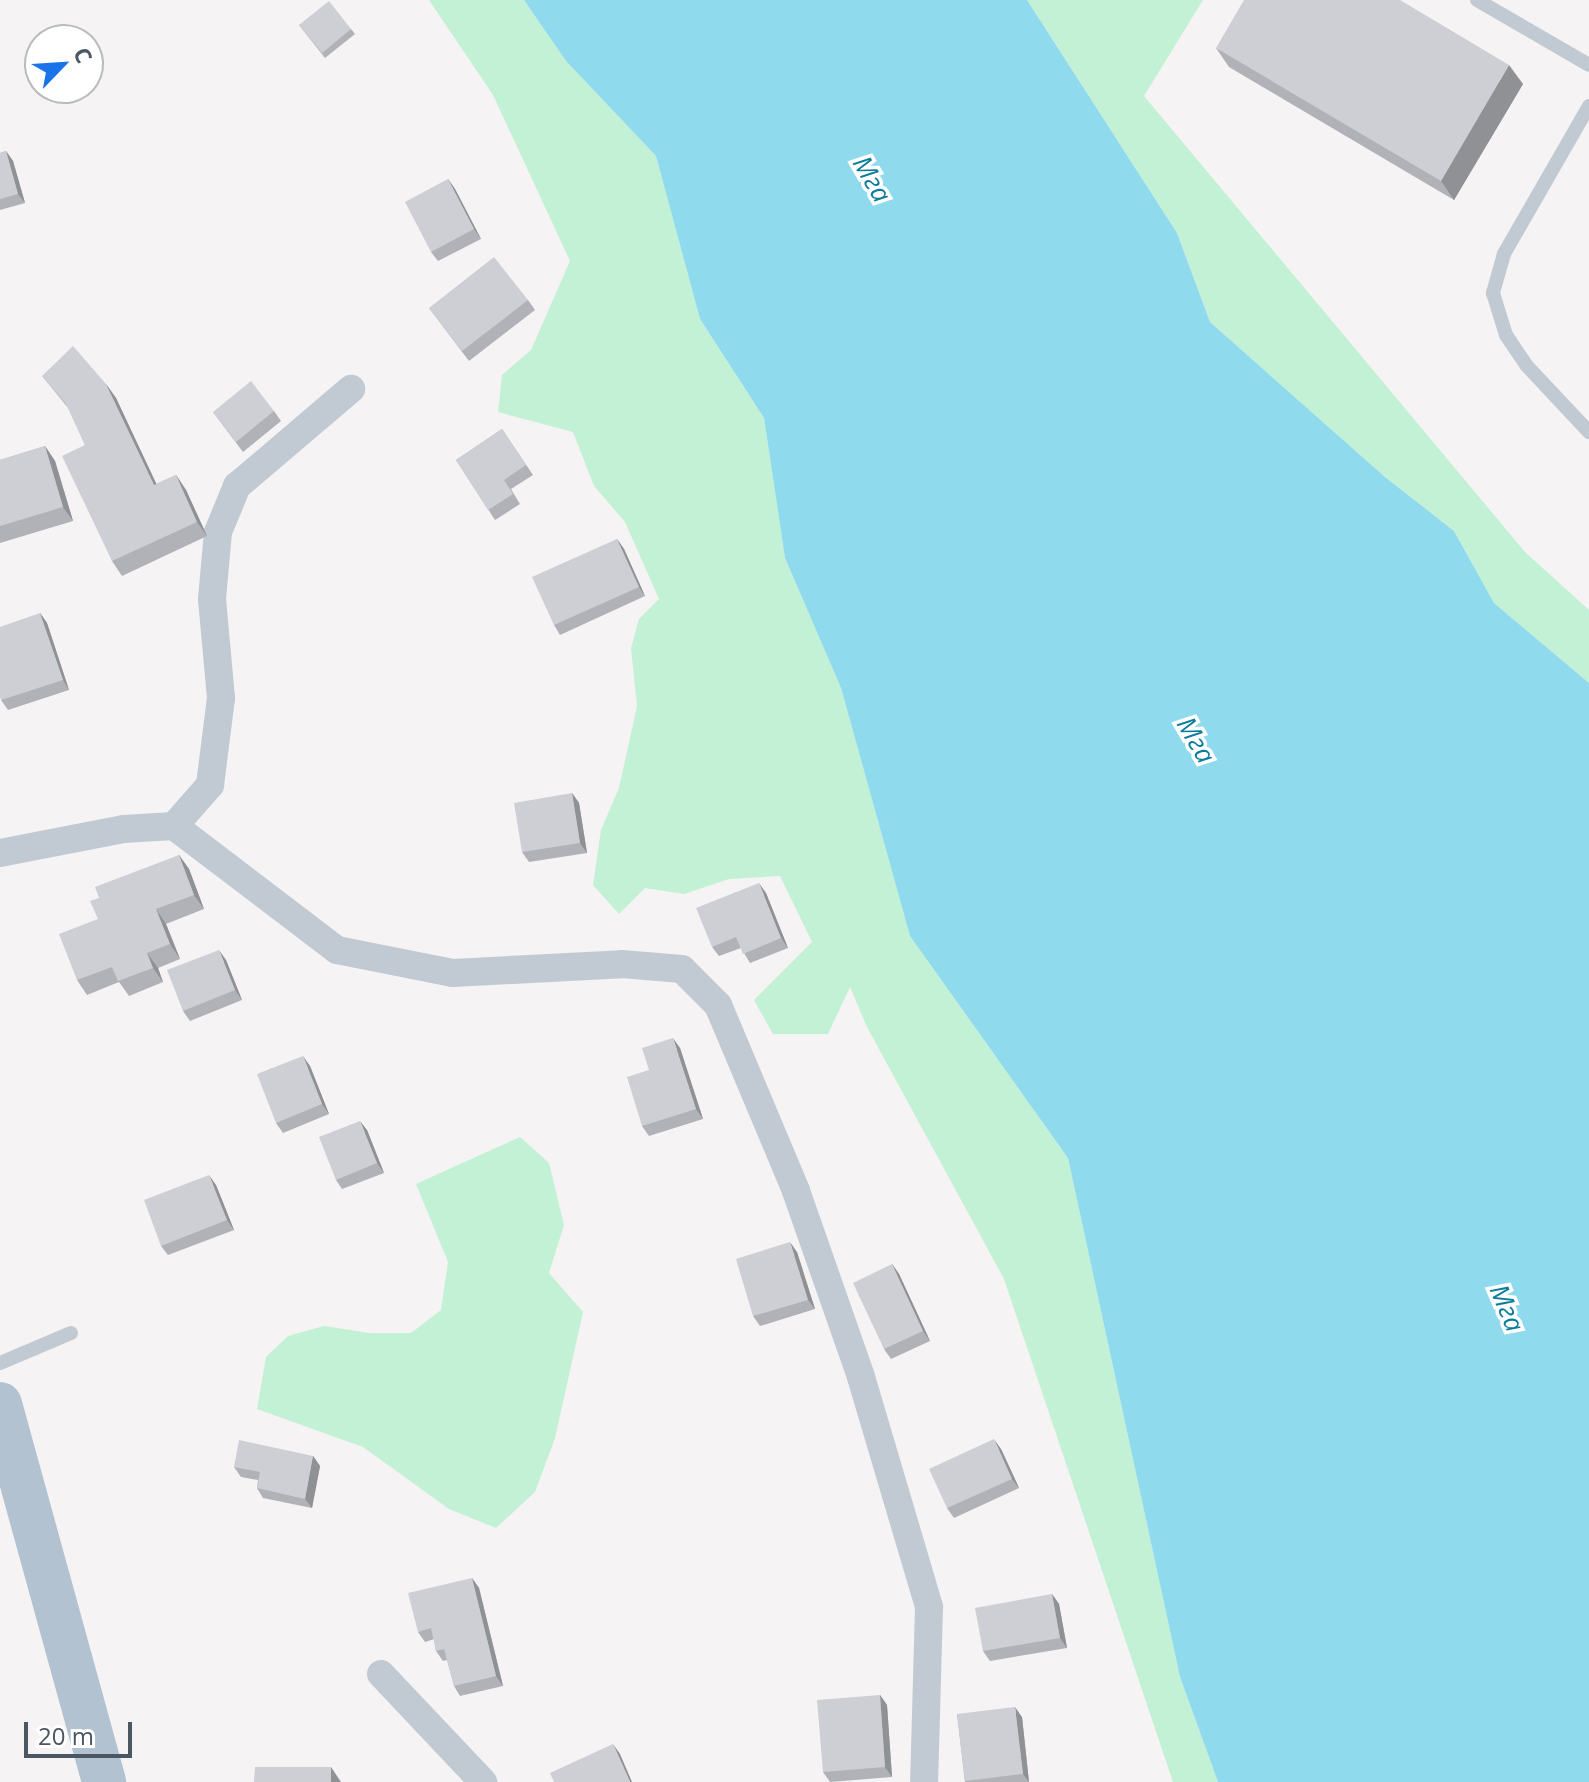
<!DOCTYPE html>
<meta charset="utf-8">
<style>
body{margin:0}
#map{position:relative;width:1589px;height:1782px;overflow:hidden;background:#f5f3f3;font-family:"Open Sans",sans-serif}
div>[style]{position:absolute}
[style*='--x']{left:calc(var(--x)*1px);top:calc(var(--y)*1px);width:calc(var(--w)*1px);rotate:calc(var(--a)*1deg)}
.green>*{inset:0;background:#c3f1d5}
.water>*{inset:0;background:#90daee}
.service>*{height:14px;margin:-7px;padding:0 7px;transform-origin:7px;border-radius:7px;background:#c1cad2}
.minor>*{height:28px;margin:-14px;padding:0 14px;transform-origin:14px;border-radius:14px;background:#c1cad2}
.primary>*{height:44px;margin:-22px;padding:0 22px;transform-origin:22px;border-radius:22px;background:#b3c2d1}
.wall>*{inset:0;background:#b0b2b7}
.shaded-wall>*{inset:0;background:#909195}
.building>*{inset:0;background:#cdcfd5}
span{translate:-50% -50%;white-space:nowrap;text-align:center;line-height:1.15;-webkit-text-stroke:7px #fff;paint-order:stroke}
.water-label{font-size:26px;color:#0c7c9b;font-style:italic}
.north{position:absolute;left:24px;top:24px;width:80px;height:80px;box-sizing:border-box;background:#fff;border:2px solid #b7bbc0;border-radius:50%;rotate:65deg;font-size:22px;font-weight:700;line-height:32px;text-align:center;color:#4a5661}
.north::after{content:'';display:block;margin:auto;width:28px;height:36px;background:#1a73e8;clip-path:polygon(50% 0,100% 100%,50% 72%,0 100%)}
.scale{position:absolute;left:24px;top:1722px;width:108px;height:36px;box-sizing:border-box;border:4px solid #4a5661;border-top:0;padding-left:10px;font-size:24px;line-height:28px;white-space:nowrap;color:#4a5661;-webkit-text-stroke:6px #fff;paint-order:stroke}
</style>
<div id="map">
<div class="green">
<div style="clip-path:polygon(429px 0,524px 0,566px 61px,656px 156px,700px 319px,764px 418px,785px 558px,841px 688px,910px 936px,1068px 1158px,1180px 1677px,1218px 1782px,1173px 1782px,1004px 1279px,867px 1027px,850px 987px,828px 1034px,773px 1034px,754px 1000px,812px 942px,780px 876px,729px 879px,684px 894px,645px 888px,619px 914px,593px 885px,601px 830px,619px 788px,637px 706px,631px 648px,639px 619px,659px 599px,625px 522px,594px 486px,573px 432px,498px 412px,502px 375px,531px 350px,570px 261px,493px 95px)"></div>
<div style="clip-path:polygon(1027px 0,1203px 0,1144px 96px,1525px 552px,1589px 610px,1589px 683px,1494px 603px,1454px 531px,1385px 477px,1210px 322px,1177px 233px)"></div>
<div style="clip-path:polygon(520px 1137px,549px 1163px,564px 1225px,549px 1273px,583px 1312px,555px 1438px,535px 1492px,496px 1528px,449px 1509px,363px 1447px,257px 1409px,266px 1357px,288px 1336px,324px 1326px,369px 1333px,411px 1333px,441px 1310px,448px 1262px,416px 1184px)"></div>
</div>
<div class="water">
<div style="clip-path:polygon(524px 0,1027px 0,1177px 233px,1210px 322px,1385px 477px,1454px 531px,1494px 603px,1589px 683px,1589px 1782px,1218px 1782px,1180px 1677px,1068px 1158px,910px 936px,841px 688px,785px 558px,764px 418px,700px 319px,656px 156px,566px 61px)"></div>
</div>
<div class="service">
<div style="--x:1477;--y:0;--w:129;--a:30.1"></div>
<div style="--x:1589;--y:106;--w:171;--a:119.9"></div>
<div style="--x:1504;--y:254;--w:41;--a:105.8"></div>
<div style="--x:1493;--y:293;--w:44;--a:72.8"></div>
<div style="--x:1506;--y:335;--w:37;--a:56"></div>
<div style="--x:1527;--y:366;--w:91;--a:46.8"></div>
<div style="--x:0;--y:1363;--w:77;--a:-22.9"></div>
</div>
<div class="minor">
<div style="--x:174;--y:826;--w:55;--a:-48.7"></div>
<div style="--x:210;--y:785;--w:88;--a:-82.8"></div>
<div style="--x:221;--y:698;--w:99;--a:-95.2"></div>
<div style="--x:212;--y:599;--w:67;--a:-84.9"></div>
<div style="--x:218;--y:532;--w:50;--a:-67.6"></div>
<div style="--x:237;--y:486;--w:150;--a:-40.4"></div>
<div style="--x:0;--y:853;--w:126;--a:-11"></div>
<div style="--x:124;--y:829;--w:50;--a:-3.4"></div>
<div style="--x:174;--y:826;--w:205;--a:37.3"></div>
<div style="--x:337;--y:950;--w:118;--a:11.2"></div>
<div style="--x:453;--y:973;--w:169;--a:-3"></div>
<div style="--x:622;--y:964;--w:60;--a:4.8"></div>
<div style="--x:682;--y:969;--w:51;--a:45"></div>
<div style="--x:718;--y:1005;--w:202;--a:67.2"></div>
<div style="--x:796;--y:1191;--w:197;--a:70.7"></div>
<div style="--x:861;--y:1377;--w:240;--a:73.5"></div>
<div style="--x:929;--y:1607;--w:175;--a:91.6"></div>
<div style="--x:381;--y:1674;--w:149;--a:46.6"></div>
</div>
<div class="primary">
<div style="--x:0;--y:1404;--w:392;--a:74.6"></div>
</div>
<div class="wall">
<div style="clip-path:polygon(299px 25px,351px 29px,355px 34px,325px 58px)"></div>
<div style="clip-path:polygon(1216px 48px,1523px 84px,1454px 200px,1229px 67px)"></div>
<div style="clip-path:polygon(6px 151px,13px 161px,25px 203px,0 210px,0 153px)"></div>
<div style="clip-path:polygon(448px 179px,455px 189px,481px 239px,438px 261px,431px 252px)"></div>
<div style="clip-path:polygon(528px 300px,535px 310px,469px 361px,429px 308px)"></div>
<div style="clip-path:polygon(42px 376px,106px 384px,116px 398px,156px 484px,176px 475px,186px 490px,207px 536px,122px 576px,112px 561px,85px 445px,69px 409px)"></div>
<div style="clip-path:polygon(274px 411px,281px 421px,243px 452px,213px 412px)"></div>
<div style="clip-path:polygon(502px 429px,533px 475px,511px 489px,520px 504px,495px 520px,456px 460px)"></div>
<div style="clip-path:polygon(45px 446px,55px 461px,73px 521px,0 543px,0 460px)"></div>
<div style="clip-path:polygon(617px 539px,624px 549px,645px 596px,560px 635px,554px 625px)"></div>
<div style="clip-path:polygon(40px 613px,47px 623px,69px 690px,8px 710px,1px 700px)"></div>
<div style="clip-path:polygon(572px 793px,579px 803px,587px 853px,529px 862px,522px 852px)"></div>
<div style="clip-path:polygon(179px 855px,189px 869px,204px 909px,166px 924px,180px 959px,158px 968px,163px 982px,129px 996px,119px 982px,87px 995px,77px 980px,98px 919px,99px 898px)"></div>
<div style="clip-path:polygon(766px 893px,788px 948px,750px 963px,741px 948px,719px 956px,712px 947px)"></div>
<div style="clip-path:polygon(226px 960px,242px 1000px,190px 1021px,183px 1011px)"></div>
<div style="clip-path:polygon(680px 1048px,703px 1119px,649px 1136px,642px 1126px,649px 1070px)"></div>
<div style="clip-path:polygon(310px 1066px,329px 1114px,283px 1133px,276px 1123px)"></div>
<div style="clip-path:polygon(367px 1130px,384px 1173px,342px 1189px,336px 1180px)"></div>
<div style="clip-path:polygon(216px 1185px,234px 1230px,168px 1255px,161px 1246px)"></div>
<div style="clip-path:polygon(797px 1252px,815px 1309px,760px 1326px,753px 1316px)"></div>
<div style="clip-path:polygon(892px 1264px,899px 1274px,930px 1341px,891px 1359px,884px 1349px)"></div>
<div style="clip-path:polygon(1001px 1449px,1019px 1488px,954px 1518px,947px 1508px)"></div>
<div style="clip-path:polygon(313px 1456px,320px 1466px,312px 1508px,263px 1498px,257px 1488px,258px 1480px,241px 1477px,234px 1467px)"></div>
<div style="clip-path:polygon(472px 1578px,479px 1588px,503px 1686px,460px 1696px,454px 1686px,447px 1660px,443px 1661px,436px 1651px,434px 1639px,425px 1642px,418px 1632px)"></div>
<div style="clip-path:polygon(1052px 1594px,1059px 1604px,1067px 1648px,990px 1661px,983px 1651px)"></div>
<div style="clip-path:polygon(880px 1695px,887px 1705px,892px 1777px,830px 1782px,823px 1772px)"></div>
<div style="clip-path:polygon(957px 1714px,1022px 1717px,1029px 1782px,965px 1782px)"></div>
</div>
<div class="shaded-wall">
<div style="clip-path:polygon(1509px 65px,1523px 84px,1454px 200px,1441px 181px)"></div>
<div style="clip-path:polygon(6px 151px,13px 161px,25px 203px,18px 194px)"></div>
<div style="clip-path:polygon(448px 179px,455px 189px,481px 239px,474px 229px)"></div>
<div style="clip-path:polygon(106px 384px,116px 398px,164px 500px,154px 485px)"></div>
<div style="clip-path:polygon(45px 446px,55px 461px,73px 521px,63px 507px)"></div>
<div style="clip-path:polygon(176px 475px,186px 490px,207px 536px,197px 522px)"></div>
<div style="clip-path:polygon(617px 539px,624px 549px,645px 596px,639px 587px)"></div>
<div style="clip-path:polygon(40px 613px,47px 623px,69px 690px,63px 680px)"></div>
<div style="clip-path:polygon(572px 793px,579px 803px,587px 853px,580px 843px)"></div>
<div style="clip-path:polygon(179px 855px,189px 869px,204px 909px,194px 895px)"></div>
<div style="clip-path:polygon(759px 883px,766px 893px,788px 948px,781px 938px)"></div>
<div style="clip-path:polygon(156px 909px,166px 924px,180px 959px,170px 944px)"></div>
<div style="clip-path:polygon(219px 950px,226px 960px,242px 1000px,235px 990px)"></div>
<div style="clip-path:polygon(147px 953px,158px 968px,163px 982px,153px 968px)"></div>
<div style="clip-path:polygon(673px 1038px,680px 1048px,703px 1119px,696px 1109px)"></div>
<div style="clip-path:polygon(303px 1056px,310px 1066px,329px 1114px,322px 1104px)"></div>
<div style="clip-path:polygon(360px 1121px,367px 1130px,384px 1173px,377px 1163px)"></div>
<div style="clip-path:polygon(209px 1175px,216px 1185px,234px 1230px,227px 1220px)"></div>
<div style="clip-path:polygon(790px 1242px,797px 1252px,815px 1309px,808px 1300px)"></div>
<div style="clip-path:polygon(892px 1264px,899px 1274px,930px 1341px,923px 1331px)"></div>
<div style="clip-path:polygon(994px 1439px,1001px 1449px,1019px 1488px,1012px 1479px)"></div>
<div style="clip-path:polygon(313px 1456px,320px 1466px,312px 1508px,305px 1499px)"></div>
<div style="clip-path:polygon(472px 1578px,479px 1588px,503px 1686px,496px 1676px)"></div>
<div style="clip-path:polygon(1052px 1594px,1059px 1604px,1067px 1648px,1060px 1638px)"></div>
<div style="clip-path:polygon(880px 1695px,887px 1705px,892px 1777px,885px 1767px)"></div>
<div style="clip-path:polygon(1015px 1707px,1022px 1717px,1029px 1782px,1023px 1774px)"></div>
<div style="clip-path:polygon(613px 1744px,620px 1754px,632px 1782px,630px 1782px)"></div>
<div style="clip-path:polygon(331px 1767px,341px 1782px,331px 1782px)"></div>
</div>
<div class="building">
<div style="clip-path:polygon(1244px 0,1400px 0,1509px 65px,1441px 181px,1216px 48px)"></div>
<div style="clip-path:polygon(329px 1px,351px 29px,322px 53px,299px 25px)"></div>
<div style="clip-path:polygon(6px 151px,18px 194px,0 199px,0 153px)"></div>
<div style="clip-path:polygon(448px 179px,474px 229px,431px 252px,405px 202px)"></div>
<div style="clip-path:polygon(494px 257px,528px 300px,462px 351px,429px 308px)"></div>
<div style="clip-path:polygon(73px 346px,106px 384px,154px 485px,176px 475px,197px 522px,112px 561px,62px 456px,85px 445px,66px 404px,42px 376px)"></div>
<div style="clip-path:polygon(251px 381px,274px 411px,236px 442px,213px 412px)"></div>
<div style="clip-path:polygon(502px 429px,526px 465px,504px 480px,513px 494px,488px 510px,456px 460px)"></div>
<div style="clip-path:polygon(45px 446px,63px 507px,0 526px,0 460px)"></div>
<div style="clip-path:polygon(617px 539px,639px 587px,554px 625px,532px 577px)"></div>
<div style="clip-path:polygon(40px 613px,63px 680px,1px 700px,0 697px,0 627px)"></div>
<div style="clip-path:polygon(572px 793px,580px 843px,522px 852px,514px 803px)"></div>
<div style="clip-path:polygon(179px 855px,194px 895px,156px 909px,170px 944px,147px 953px,153px 968px,118px 981px,112px 967px,77px 980px,59px 934px,98px 919px,90px 901px,99px 898px,95px 887px)"></div>
<div style="clip-path:polygon(759px 883px,781px 938px,743px 954px,736px 937px,712px 947px,696px 908px)"></div>
<div style="clip-path:polygon(219px 950px,235px 990px,183px 1011px,167px 970px)"></div>
<div style="clip-path:polygon(673px 1038px,696px 1109px,642px 1126px,627px 1077px,649px 1070px,642px 1048px)"></div>
<div style="clip-path:polygon(303px 1056px,322px 1104px,276px 1123px,257px 1074px)"></div>
<div style="clip-path:polygon(360px 1121px,377px 1163px,336px 1180px,319px 1137px)"></div>
<div style="clip-path:polygon(209px 1175px,227px 1220px,161px 1246px,144px 1200px)"></div>
<div style="clip-path:polygon(790px 1242px,808px 1300px,753px 1316px,736px 1259px)"></div>
<div style="clip-path:polygon(892px 1264px,923px 1331px,884px 1349px,853px 1283px)"></div>
<div style="clip-path:polygon(994px 1439px,1012px 1479px,947px 1508px,929px 1469px)"></div>
<div style="clip-path:polygon(239px 1440px,313px 1456px,305px 1499px,257px 1488px,260px 1472px,234px 1467px)"></div>
<div style="clip-path:polygon(472px 1578px,496px 1676px,454px 1686px,444px 1649px,436px 1651px,431px 1628px,418px 1632px,408px 1593px)"></div>
<div style="clip-path:polygon(1052px 1594px,1060px 1638px,983px 1651px,975px 1608px)"></div>
<div style="clip-path:polygon(880px 1695px,885px 1767px,823px 1772px,817px 1700px)"></div>
<div style="clip-path:polygon(1015px 1707px,1023px 1774px,965px 1781px,957px 1714px)"></div>
<div style="clip-path:polygon(613px 1744px,630px 1782px,554px 1782px,550px 1773px)"></div>
<div style="clip-path:polygon(255px 1767px,331px 1767px,331px 1782px,254px 1782px)"></div>
</div>
<div class="water-label">
<span style="left:872px;top:179px;rotate:60deg">Мга</span>
<span style="left:1196px;top:740px;rotate:60deg">Мга</span>
<span style="left:1507px;top:1308px;rotate:67deg">Мга</span>
</div>
<div class="north">С</div>
<div class="scale">20 m</div>
</div>
